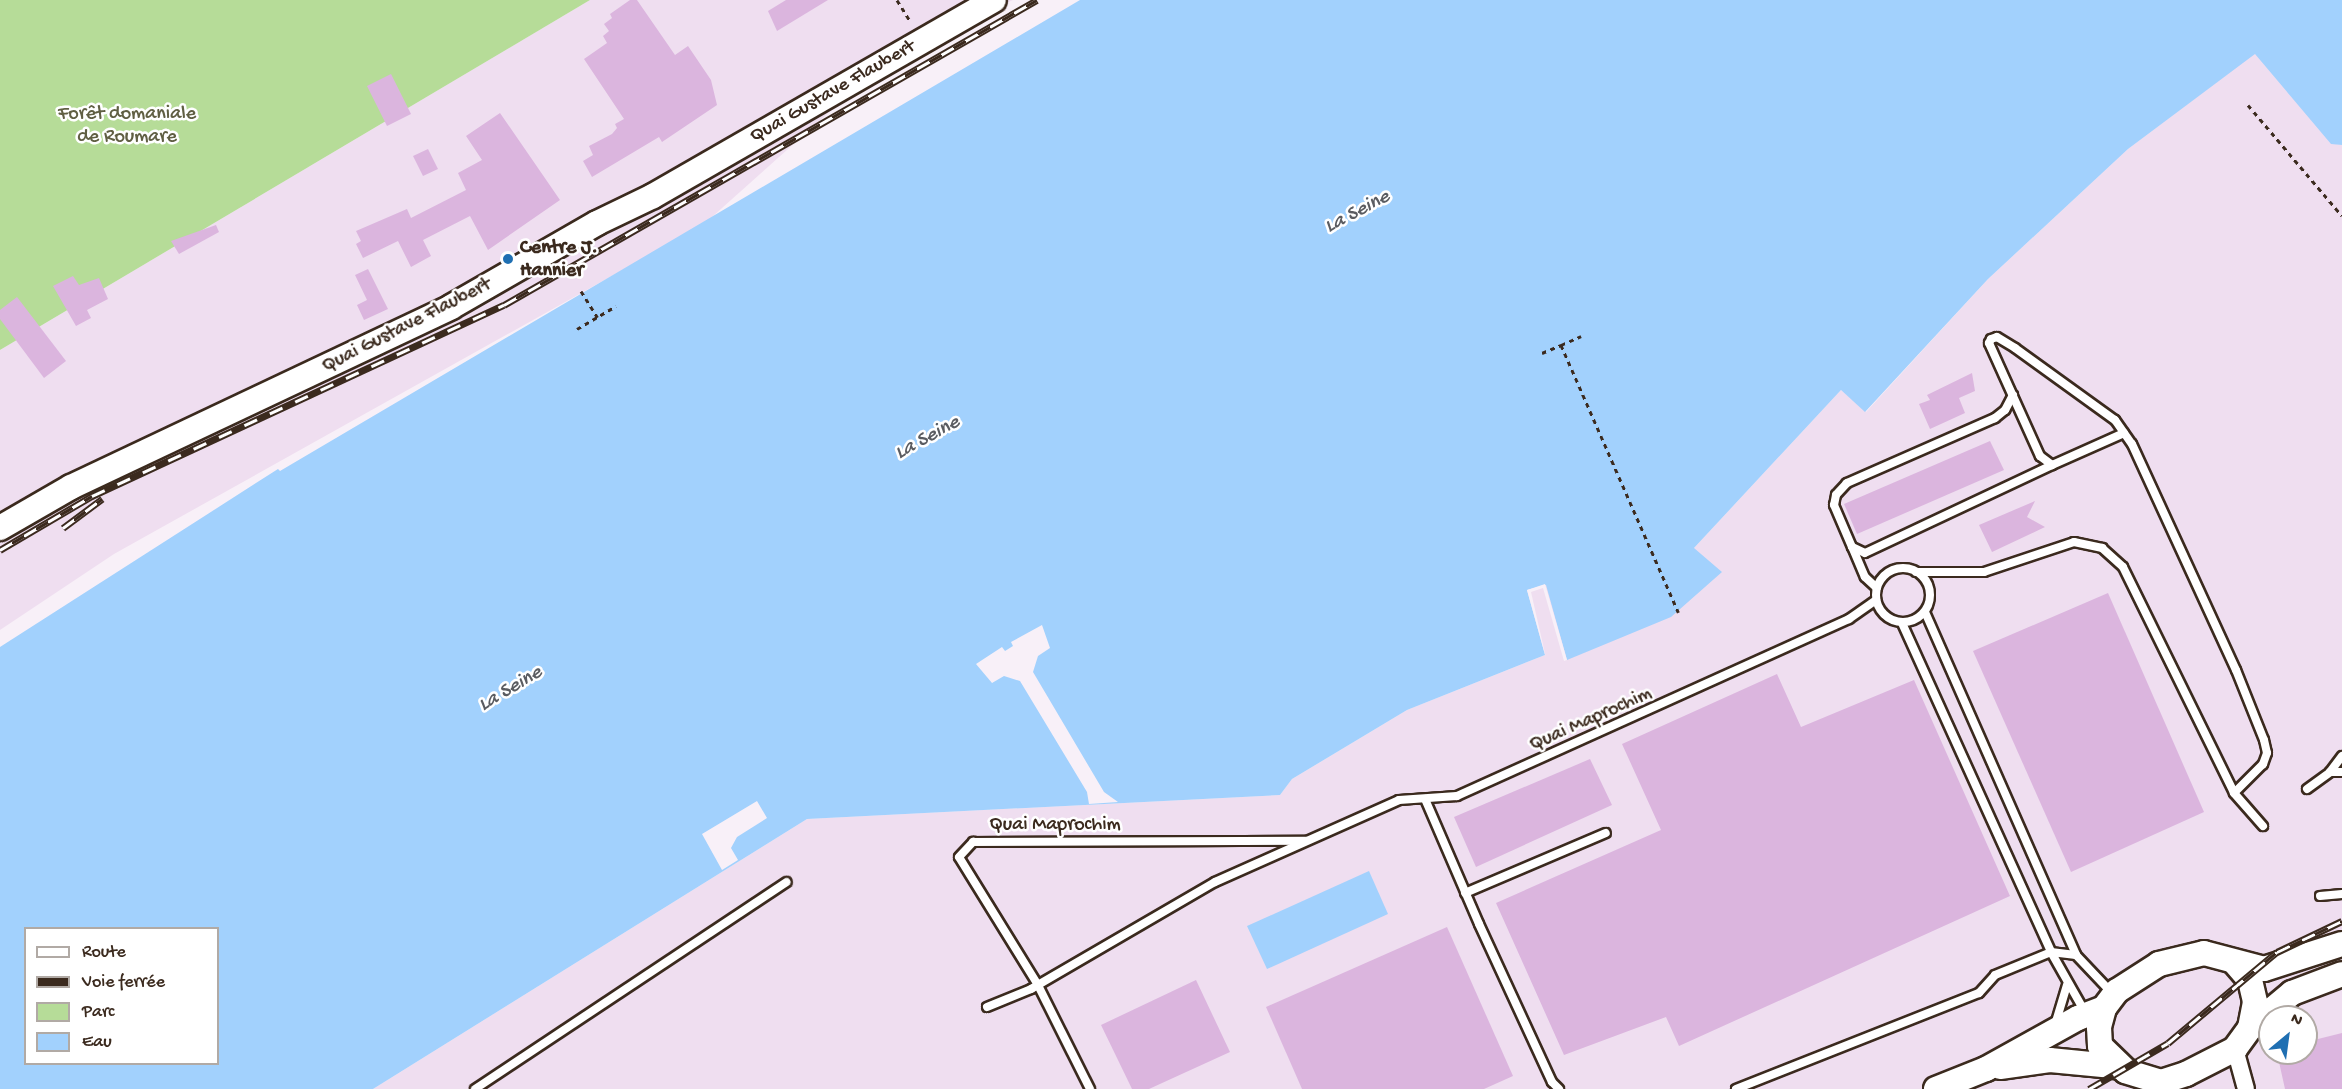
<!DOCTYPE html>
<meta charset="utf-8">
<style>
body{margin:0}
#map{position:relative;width:2342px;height:1089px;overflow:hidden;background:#f8f0f8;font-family:"Gochi Hand",sans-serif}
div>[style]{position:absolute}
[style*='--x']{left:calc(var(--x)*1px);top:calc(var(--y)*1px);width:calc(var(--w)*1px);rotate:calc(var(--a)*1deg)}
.built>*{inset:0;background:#efdef0}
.green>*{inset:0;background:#b6dc98}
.water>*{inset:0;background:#a2d1fd}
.pier>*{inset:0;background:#f8f0f8}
.building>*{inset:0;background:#dbb5de}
.path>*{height:3px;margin-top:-1.5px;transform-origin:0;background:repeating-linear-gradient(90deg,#3b2a1e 0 4.5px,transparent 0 9px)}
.roads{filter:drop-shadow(2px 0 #3b2a1e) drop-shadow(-2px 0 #3b2a1e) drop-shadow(0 2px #3b2a1e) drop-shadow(0 -2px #3b2a1e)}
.lane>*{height:8px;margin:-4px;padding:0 4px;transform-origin:4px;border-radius:4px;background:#fff}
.lane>.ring{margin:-4px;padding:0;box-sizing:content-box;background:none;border:8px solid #fff;border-radius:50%}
.street>*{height:16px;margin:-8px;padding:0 8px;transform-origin:8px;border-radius:8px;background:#fff}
.secondary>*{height:24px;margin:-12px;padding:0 12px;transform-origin:12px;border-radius:12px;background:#fff}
.rail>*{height:7px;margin-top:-3.5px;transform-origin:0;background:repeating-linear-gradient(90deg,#fff 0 14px,#3b2a1e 0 28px);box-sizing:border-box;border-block:2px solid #3b2a1e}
.dots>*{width:16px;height:16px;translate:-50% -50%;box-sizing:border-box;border:3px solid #fff;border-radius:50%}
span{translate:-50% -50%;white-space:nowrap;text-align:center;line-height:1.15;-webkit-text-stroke:5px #fff;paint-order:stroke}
.street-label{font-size:20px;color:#3b2a1e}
.park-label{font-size:20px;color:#605f43}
.poi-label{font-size:20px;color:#3b2a1e;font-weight:700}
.left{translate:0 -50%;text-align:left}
.water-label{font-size:21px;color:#5a5c61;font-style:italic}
.legend{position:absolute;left:24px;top:927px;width:195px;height:138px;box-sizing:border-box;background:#fff;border:2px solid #b1aaa5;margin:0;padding:8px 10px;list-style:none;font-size:18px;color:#3b2a1e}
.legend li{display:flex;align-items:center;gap:12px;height:30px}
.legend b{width:30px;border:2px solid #b1aaa5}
.north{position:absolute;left:2258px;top:1005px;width:60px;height:60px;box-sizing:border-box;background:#fff;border:2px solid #b1aaa5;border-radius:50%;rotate:29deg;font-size:16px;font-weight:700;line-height:24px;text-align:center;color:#3b2a1e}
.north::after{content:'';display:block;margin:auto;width:21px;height:27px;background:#1f6fb2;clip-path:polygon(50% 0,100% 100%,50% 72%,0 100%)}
</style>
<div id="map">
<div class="built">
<div style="clip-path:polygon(590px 0,1013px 0,891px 57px,703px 225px,114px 554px,0 630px,0 350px)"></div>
<div style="clip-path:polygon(evenodd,2255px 53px,2331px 143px,2342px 145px,2342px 1089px,373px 1089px,807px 819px,1280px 795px,1292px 779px,1407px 710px,1545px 655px,1527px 590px,1694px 548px,1841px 390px,1866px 412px,1988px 279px,2128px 149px,2255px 53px,2270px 1017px,2306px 1017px,2306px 1053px,2270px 1053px,2270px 1017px)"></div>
</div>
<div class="green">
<div style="clip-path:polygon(0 0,590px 0,0 350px)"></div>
</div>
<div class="water">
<div style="clip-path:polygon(evenodd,1080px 0,2342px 0,2342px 145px,2331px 144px,2255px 54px,2128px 149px,1988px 279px,1865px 412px,1841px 390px,1694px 548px,1722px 572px,1671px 617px,1567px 660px,1546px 585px,1527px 590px,1545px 655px,1407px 710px,1292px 779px,1280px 795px,807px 819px,373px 1089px,0 1089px,0 647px,278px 469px,280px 471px,1080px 0,26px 928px,218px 928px,218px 1064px,26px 1064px,26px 928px)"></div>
<div style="clip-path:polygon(1369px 871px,1388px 914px,1267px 969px,1247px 926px)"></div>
</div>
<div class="pier">
<div style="clip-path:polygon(1545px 584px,1567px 660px,1564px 661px,1543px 588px,1531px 592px,1546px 658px,1527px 590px)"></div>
<div style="clip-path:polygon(1042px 625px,1050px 648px,1038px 656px,1033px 672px,1104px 792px,1118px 802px,1089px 804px,1087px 792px,1020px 681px,1004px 676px,992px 683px,976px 664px,1002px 647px,1005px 651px,1013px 646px,1011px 642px)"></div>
<div style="clip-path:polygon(757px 801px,767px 818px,737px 837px,731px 848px,738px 860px,722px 870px,702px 834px)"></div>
</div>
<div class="building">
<div style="clip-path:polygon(630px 0,637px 0,675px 55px,688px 46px,711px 80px,717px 105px,662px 142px,659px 137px,592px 177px,583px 161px,593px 155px,589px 146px,612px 134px,617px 128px,615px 124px,624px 119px,584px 59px,607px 43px,603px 36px,609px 31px,604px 24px,612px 18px,610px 14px)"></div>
<div style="clip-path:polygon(786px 0,828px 0,777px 31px,768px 11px)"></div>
<div style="clip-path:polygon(391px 74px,411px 114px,387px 126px,367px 86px)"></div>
<div style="clip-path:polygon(500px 113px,560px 200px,488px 250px,470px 216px,423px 240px,431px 256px,411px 267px,398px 241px,363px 258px,356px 244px,361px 241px,356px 231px,407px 209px,411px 218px,466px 190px,458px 173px,482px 160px,466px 136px)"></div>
<div style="clip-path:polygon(428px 149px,438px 169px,423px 176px,413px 156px)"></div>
<div style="clip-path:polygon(216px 225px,219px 232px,179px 254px,171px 241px)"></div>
<div style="clip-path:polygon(368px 269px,388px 309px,364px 320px,357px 305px,367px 300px,355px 275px)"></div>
<div style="clip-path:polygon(73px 276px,79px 285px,99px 278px,108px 299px,87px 310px,91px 318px,76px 326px,53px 286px)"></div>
<div style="clip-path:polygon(17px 297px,66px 361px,44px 378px,0 319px,0 310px)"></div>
<div style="clip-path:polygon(1972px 373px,1975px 391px,1959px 398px,1965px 413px,1930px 429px,1919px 404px,1930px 400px,1927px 395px)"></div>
<div style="clip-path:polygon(1990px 441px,2004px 470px,1857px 534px,1844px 504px)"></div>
<div style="clip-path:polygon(2035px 501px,2027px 517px,2045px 527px,1992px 552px,1979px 525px)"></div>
<div style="clip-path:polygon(2108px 593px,2204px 812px,2071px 872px,1973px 651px)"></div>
<div style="clip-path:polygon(1777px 674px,1801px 727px,1914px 680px,2010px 896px,1679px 1046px,1666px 1017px,1564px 1055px,1496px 903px,1661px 830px,1622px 744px)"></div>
<div style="clip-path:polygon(1590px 759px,1612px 805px,1476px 867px,1454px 817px)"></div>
<div style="clip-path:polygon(1447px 927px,1513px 1076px,1484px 1089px,1302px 1089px,1266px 1007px)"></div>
<div style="clip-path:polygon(1196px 980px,1230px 1052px,1149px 1089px,1132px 1089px,1101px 1025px)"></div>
<div style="clip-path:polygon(2342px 1033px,2342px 1089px,2285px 1089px,2277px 1053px,2306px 1053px,2306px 1042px)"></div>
</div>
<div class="path">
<div style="--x:897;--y:0;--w:25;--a:58"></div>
<div style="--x:2248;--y:105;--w:145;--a:49.7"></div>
<div style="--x:581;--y:291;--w:31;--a:58"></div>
<div style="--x:577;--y:329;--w:45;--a:-30.5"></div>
<div style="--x:1561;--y:345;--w:22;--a:-24"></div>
<div style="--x:1542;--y:353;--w:21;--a:-23"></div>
<div style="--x:1561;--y:345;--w:292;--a:66.3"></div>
</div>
<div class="roads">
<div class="lane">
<div style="--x:2013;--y:395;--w:17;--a:118"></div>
<div style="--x:2005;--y:410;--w:13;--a:141"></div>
<div style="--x:1995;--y:418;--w:162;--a:156.3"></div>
<div style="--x:1847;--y:483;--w:16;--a:133"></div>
<div style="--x:1836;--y:495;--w:10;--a:101"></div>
<div style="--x:1834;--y:505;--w:46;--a:66.8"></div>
<div style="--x:1852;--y:547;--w:14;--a:25"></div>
<div style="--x:1865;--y:553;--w:207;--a:-25.2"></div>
<div style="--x:2124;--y:433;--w:79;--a:156"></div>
<div style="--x:2052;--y:465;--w:15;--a:-143"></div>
<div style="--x:2040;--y:456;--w:124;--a:-114.3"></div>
<div style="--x:1989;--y:343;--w:4;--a:-63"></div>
<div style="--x:1991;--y:339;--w:6;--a:-18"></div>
<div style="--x:1997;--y:337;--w:21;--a:31"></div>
<div style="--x:2015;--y:348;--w:123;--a:35.8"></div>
<div style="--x:2115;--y:420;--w:29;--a:55"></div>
<div style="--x:2132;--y:444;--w:249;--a:65.3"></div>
<div style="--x:2236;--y:670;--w:75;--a:68.2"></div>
<div style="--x:2264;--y:740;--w:13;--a:77"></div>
<div style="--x:2267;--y:753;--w:12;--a:110"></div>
<div style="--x:2263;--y:764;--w:41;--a:135"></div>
<div style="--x:2234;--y:793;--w:44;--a:48.7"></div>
<div style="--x:1853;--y:549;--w:30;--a:67"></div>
<div style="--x:1865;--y:577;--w:16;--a:43"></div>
<div class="ring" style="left:1876px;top:568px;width:46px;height:46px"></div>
<div style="--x:1916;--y:572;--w:68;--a:0"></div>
<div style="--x:1984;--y:572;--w:95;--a:-18.4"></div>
<div style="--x:2074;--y:542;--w:29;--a:12"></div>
<div style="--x:2102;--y:548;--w:28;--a:42"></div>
<div style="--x:2123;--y:567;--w:252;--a:63.8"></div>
<div style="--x:1925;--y:612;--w:375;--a:66.2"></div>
<div style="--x:2076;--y:955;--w:54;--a:46.5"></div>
<div style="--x:1902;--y:623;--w:361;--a:65.6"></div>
<div style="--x:2051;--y:952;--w:69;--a:60.5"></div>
<div style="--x:2330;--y:772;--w:20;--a:-53"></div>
<div style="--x:2307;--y:789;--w:29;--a:-36"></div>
<div style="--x:2330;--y:772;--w:12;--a:0"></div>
<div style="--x:1425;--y:799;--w:136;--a:66.6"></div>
<div style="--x:1479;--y:924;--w:174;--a:65.2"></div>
<div style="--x:1552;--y:1082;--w:10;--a:45"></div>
<div style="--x:1465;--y:893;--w:153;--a:-23.1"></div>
<div style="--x:2320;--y:896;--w:22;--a:-5"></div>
<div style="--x:987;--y:1007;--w:48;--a:-22.2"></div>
<div style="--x:1031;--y:989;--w:213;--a:-30.2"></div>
<div style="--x:1215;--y:882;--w:201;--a:-24"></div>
<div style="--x:1399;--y:800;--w:58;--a:-3.9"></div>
<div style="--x:1457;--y:796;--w:430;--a:-24.3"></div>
<div style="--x:1849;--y:619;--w:33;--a:-35"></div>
<div style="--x:2055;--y:1025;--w:42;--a:-73.3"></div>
<div style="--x:475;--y:1089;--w:374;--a:-33.6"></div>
<div style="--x:1090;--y:1089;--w:116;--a:-116.6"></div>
<div style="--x:1038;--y:985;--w:150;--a:-121.7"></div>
<div style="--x:959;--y:857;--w:21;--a:-47"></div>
<div style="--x:973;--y:842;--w:332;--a:-0.2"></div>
<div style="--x:1736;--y:1089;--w:261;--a:-21.6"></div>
<div style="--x:1979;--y:993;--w:24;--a:-48"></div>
<div style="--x:1995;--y:975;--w:61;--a:-22.3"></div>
<div style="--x:2051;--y:952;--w:25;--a:7"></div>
</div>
<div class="street">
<div style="--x:2235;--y:1049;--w:41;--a:74.6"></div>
</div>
<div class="secondary">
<div style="--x:0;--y:528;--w:82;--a:-30"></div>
<div style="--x:71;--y:487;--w:420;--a:-25.3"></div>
<div style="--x:451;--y:307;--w:168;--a:-29.9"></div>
<div style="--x:597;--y:223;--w:62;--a:-25.7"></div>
<div style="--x:653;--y:196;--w:393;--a:-29.9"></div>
<div style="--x:2235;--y:963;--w:23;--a:49"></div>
<div style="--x:2250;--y:980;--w:23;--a:77"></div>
<div style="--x:2255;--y:1002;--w:26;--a:101"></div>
<div style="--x:2250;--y:1028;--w:26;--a:126"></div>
<div style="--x:2235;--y:1049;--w:55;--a:153"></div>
<div style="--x:2186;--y:1074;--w:26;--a:162"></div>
<div style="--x:2161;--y:1082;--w:37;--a:-163"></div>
<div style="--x:2126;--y:1071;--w:36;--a:-136"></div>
<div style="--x:2100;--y:1046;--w:19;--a:-93"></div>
<div style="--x:2099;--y:1027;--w:20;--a:-75"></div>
<div style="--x:2104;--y:1008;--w:21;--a:-53"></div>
<div style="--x:2117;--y:991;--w:50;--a:-32.7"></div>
<div style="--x:2159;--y:964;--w:46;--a:-13.7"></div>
<div style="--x:2204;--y:953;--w:62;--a:14.9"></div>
<div style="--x:2264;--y:969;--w:82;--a:-17.8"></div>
<div style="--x:2250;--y:1028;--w:55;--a:-39.8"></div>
<div style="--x:2292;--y:993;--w:53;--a:-20.8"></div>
<div style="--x:2000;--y:1067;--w:50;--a:-8"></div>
<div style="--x:2050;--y:1060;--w:71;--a:5.6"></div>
<div style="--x:1936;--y:1089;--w:54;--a:-21.8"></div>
<div style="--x:1986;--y:1069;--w:105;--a:-29"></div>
<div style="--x:2078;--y:1018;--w:28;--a:-21"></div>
</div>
</div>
<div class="rail">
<div style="--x:63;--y:528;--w:49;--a:-36.6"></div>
<div style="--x:0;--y:550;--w:107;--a:-30.4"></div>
<div style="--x:92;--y:496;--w:454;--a:-24.9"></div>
<div style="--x:504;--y:305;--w:614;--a:-29.78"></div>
<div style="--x:2089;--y:1089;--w:91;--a:-30.2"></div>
<div style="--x:2168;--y:1043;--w:142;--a:-39.9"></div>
<div style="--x:2277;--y:952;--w:72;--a:-25.5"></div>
</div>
<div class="dots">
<div style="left:508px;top:259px;background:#1f6fb2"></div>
</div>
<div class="street-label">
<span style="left:833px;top:92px;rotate:-30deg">Quai Gustave Flaubert</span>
<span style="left:407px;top:326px;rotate:-27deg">Quai Gustave Flaubert</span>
<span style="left:1591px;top:720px;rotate:-24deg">Quai Maprochim</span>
<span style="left:1055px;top:825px">Quai Maprochim</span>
</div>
<div class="park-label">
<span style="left:127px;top:126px">Forêt domaniale<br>de Roumare</span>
</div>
<div class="poi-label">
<span class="left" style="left:520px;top:260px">Centre J.<br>Hannier</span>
</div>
<div class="water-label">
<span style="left:1358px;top:213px;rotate:-28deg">La Seine</span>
<span style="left:928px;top:439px;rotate:-29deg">La Seine</span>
<span style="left:511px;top:690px;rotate:-31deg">La Seine</span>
</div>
<ul class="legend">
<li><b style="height:8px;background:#fff"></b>Route</li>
<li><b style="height:8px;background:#3b2a1e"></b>Voie ferrée</li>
<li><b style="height:16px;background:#b6dc98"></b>Parc</li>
<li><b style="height:16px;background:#a2d1fd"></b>Eau</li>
</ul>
<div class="north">N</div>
</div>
